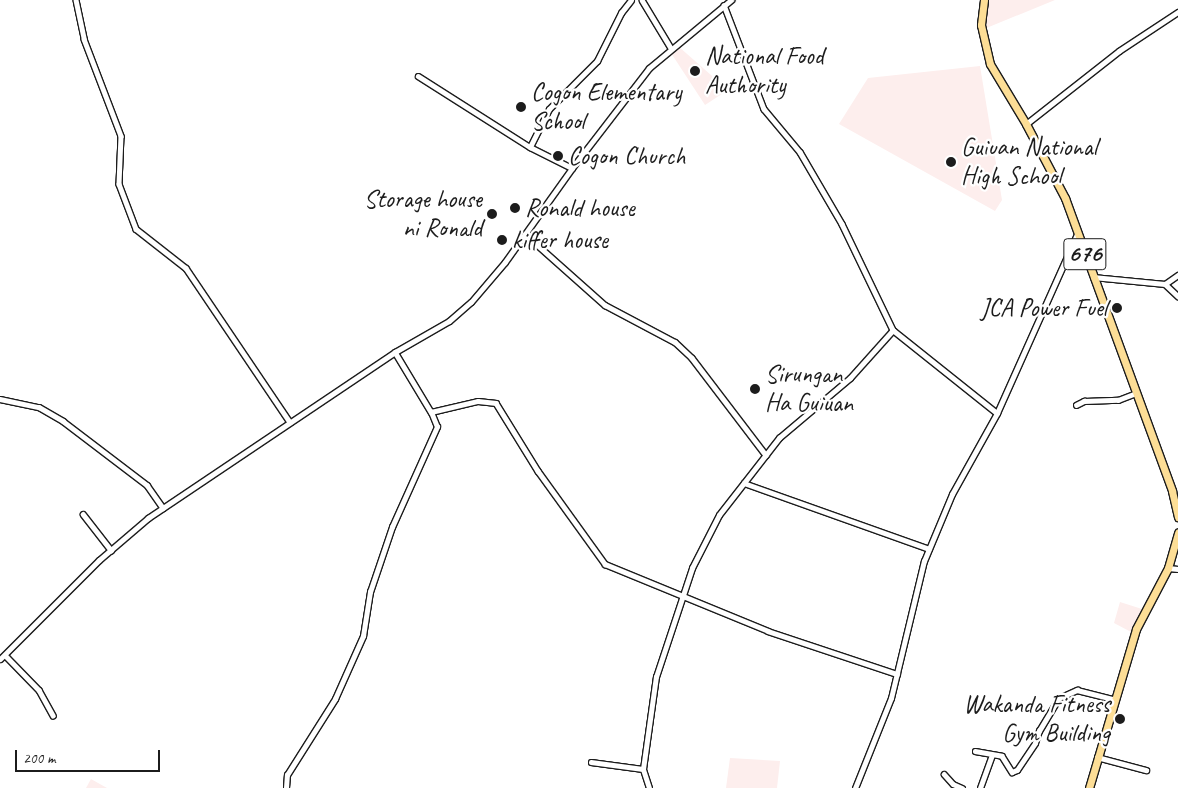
<!DOCTYPE html>
<style>
body{margin:0}
#map{position:relative;width:1178px;height:788px;overflow:hidden;background:#fff;font-family:Caveat,sans-serif}
div>[style]{position:absolute}
[style*='--x']{left:calc(var(--x)*1px);top:calc(var(--y)*1px);width:calc(var(--w)*1px);rotate:calc(var(--a)*1deg)}
.built>*{inset:0;background:#fdeeed}
.roads{filter:drop-shadow(1px 0 #1c1c1c) drop-shadow(-1px 0 #1c1c1c) drop-shadow(0 1px #1c1c1c) drop-shadow(0 -1px #1c1c1c)}
.minor>*{height:4.5px;margin:-2.25px;padding:0 2.25px;transform-origin:2.25px;border-radius:2.25px;background:#fff}
.tertiary>*{height:5px;margin:-2.5px;padding:0 2.5px;transform-origin:2.5px;border-radius:2.5px;background:#fff}
.primary>*{height:7px;margin:-3.5px;padding:0 3.5px;transform-origin:3.5px;border-radius:3.5px;background:#fdde96}
.dots>*{width:14px;height:14px;translate:-50% -50%;box-sizing:border-box;border:2px solid #fff;border-radius:50%}
span{translate:-50% -50%;white-space:nowrap;text-align:center;line-height:1.15;-webkit-text-stroke:4.5px #fff;paint-order:stroke}
.shield-label span{padding:1px 4px;background:#fff;border:1px solid;border-radius:4px;-webkit-text-stroke-width:0}
.shield-label{font-size:24px;color:#1c1c1c;font-weight:700}
.poi-label{font-size:25px;color:#1c1c1c}
.left{translate:0 -50%;text-align:left}
.right{translate:-100% -50%;text-align:right}
.scale{position:absolute;left:15px;top:750px;width:145px;height:22px;box-sizing:border-box;border:2px solid #1c1c1c;border-top:0;padding-left:6px;font-size:15px;line-height:18px;white-space:nowrap;color:#1c1c1c;-webkit-text-stroke:4px #fff;paint-order:stroke}
</style>
<div id="map">
<div class="built">
<div style="clip-path:polygon(987px 0,1055px 0,984px 29px)"></div>
<div style="clip-path:polygon(678px 46px,728px 90px,705px 105px,671px 53px)"></div>
<div style="clip-path:polygon(980px 66px,1002px 200px,995px 211px,839px 124px,868px 78px)"></div>
<div style="clip-path:polygon(1120px 602px,1142px 609px,1131px 632px,1114px 623px)"></div>
<div style="clip-path:polygon(730px 758px,780px 761px,777px 788px,726px 788px)"></div>
<div style="clip-path:polygon(91px 779px,107px 788px,86px 788px)"></div>
</div>
<div class="roads">
<div class="minor">
<div style="--x:76;--y:0;--w:40;--a:78"></div>
<div style="--x:84;--y:39;--w:104;--a:69.1"></div>
<div style="--x:121;--y:136;--w:48;--a:92.4"></div>
<div style="--x:119;--y:184;--w:48;--a:69.3"></div>
<div style="--x:136;--y:229;--w:63;--a:38"></div>
<div style="--x:186;--y:268;--w:186;--a:56"></div>
<div style="--x:642;--y:0;--w:56;--a:58.9"></div>
<div style="--x:724;--y:5;--w:111;--a:69"></div>
<div style="--x:764;--y:109;--w:56;--a:50.1"></div>
<div style="--x:800;--y:152;--w:83;--a:59.7"></div>
<div style="--x:842;--y:224;--w:118;--a:64.3"></div>
<div style="--x:893;--y:330;--w:133;--a:38.6"></div>
<div style="--x:418;--y:76;--w:133;--a:32.4"></div>
<div style="--x:530;--y:147;--w:47;--a:26.6"></div>
<div style="--x:1026;--y:124;--w:118;--a:-38.1"></div>
<div style="--x:1119;--y:51;--w:71;--a:-33.5"></div>
<div style="--x:530;--y:147;--w:42;--a:-63.4"></div>
<div style="--x:549;--y:109;--w:68;--a:-45"></div>
<div style="--x:597;--y:61;--w:54;--a:-63.4"></div>
<div style="--x:621;--y:13;--w:16;--a:-52"></div>
<div style="--x:525;--y:234;--w:107;--a:41.6"></div>
<div style="--x:605;--y:305;--w:79;--a:27.9"></div>
<div style="--x:675;--y:342;--w:23;--a:43"></div>
<div style="--x:692;--y:358;--w:122;--a:52.7"></div>
<div style="--x:1093;--y:277;--w:72;--a:5.6"></div>
<div style="--x:1165;--y:284;--w:16;--a:-35"></div>
<div style="--x:1165;--y:284;--w:18;--a:43"></div>
<div style="--x:395;--y:352;--w:70;--a:59"></div>
<div style="--x:431;--y:412;--w:48;--a:-13.2"></div>
<div style="--x:478;--y:401;--w:18;--a:6"></div>
<div style="--x:496;--y:403;--w:80;--a:58.3"></div>
<div style="--x:538;--y:471;--w:115;--a:54.2"></div>
<div style="--x:605;--y:564;--w:176;--a:22.3"></div>
<div style="--x:768;--y:631;--w:136;--a:18.4"></div>
<div style="--x:0;--y:399;--w:40;--a:12"></div>
<div style="--x:39;--y:407;--w:28;--a:30"></div>
<div style="--x:63;--y:421;--w:106;--a:37.3"></div>
<div style="--x:147;--y:485;--w:28;--a:55"></div>
<div style="--x:1076;--y:405;--w:9;--a:-27"></div>
<div style="--x:1084;--y:401;--w:34;--a:-2"></div>
<div style="--x:1118;--y:400;--w:19;--a:-21"></div>
<div style="--x:744;--y:483;--w:196;--a:19.6"></div>
<div style="--x:83;--y:514;--w:46;--a:52.1"></div>
<div style="--x:5;--y:655;--w:49;--a:45.8"></div>
<div style="--x:39;--y:690;--w:29;--a:61"></div>
<div style="--x:975;--y:751;--w:27;--a:10"></div>
<div style="--x:1002;--y:756;--w:19;--a:58"></div>
<div style="--x:1012;--y:772;--w:5;--a:-22"></div>
<div style="--x:1017;--y:770;--w:32;--a:-56"></div>
<div style="--x:1035;--y:743;--w:13;--a:-72"></div>
<div style="--x:1039;--y:731;--w:39;--a:-59"></div>
<div style="--x:1059;--y:698;--w:20;--a:-24"></div>
<div style="--x:1077;--y:690;--w:38;--a:14"></div>
<div style="--x:1097;--y:757;--w:51;--a:14.9"></div>
<div style="--x:591;--y:762;--w:52;--a:7.7"></div>
<div style="--x:944;--y:774;--w:13;--a:48"></div>
<div style="--x:953;--y:784;--w:10;--a:24"></div>
<div style="--x:286;--y:788;--w:13;--a:-86"></div>
<div style="--x:287;--y:775;--w:90;--a:-57.7"></div>
<div style="--x:335;--y:699;--w:69;--a:-66"></div>
<div style="--x:363;--y:636;--w:45;--a:-81"></div>
<div style="--x:370;--y:592;--w:69;--a:-71.3"></div>
<div style="--x:392;--y:527;--w:110;--a:-65.8"></div>
<div style="--x:437;--y:427;--w:16;--a:-112"></div>
<div style="--x:649;--y:788;--w:20;--a:-108"></div>
<div style="--x:643;--y:769;--w:93;--a:-82"></div>
<div style="--x:656;--y:677;--w:115;--a:-71.7"></div>
<div style="--x:692;--y:568;--w:59;--a:-63"></div>
<div style="--x:719;--y:515;--w:98;--a:-52.1"></div>
<div style="--x:779;--y:438;--w:93;--a:-40.2"></div>
<div style="--x:850;--y:378;--w:64;--a:-48.1"></div>
<div style="--x:980;--y:788;--w:35;--a:-70"></div>
</div>
<div class="tertiary">
<div style="--x:1168;--y:568;--w:10;--a:6"></div>
<div style="--x:0;--y:659;--w:140;--a:-45"></div>
<div style="--x:99;--y:560;--w:65;--a:-40.6"></div>
<div style="--x:148;--y:518;--w:298;--a:-33.9"></div>
<div style="--x:395;--y:352;--w:62;--a:-29.9"></div>
<div style="--x:449;--y:321;--w:29;--a:-41"></div>
<div style="--x:471;--y:302;--w:52;--a:-49.6"></div>
<div style="--x:505;--y:262;--w:115;--a:-54.5"></div>
<div style="--x:572;--y:168;--w:126;--a:-52.4"></div>
<div style="--x:649;--y:68;--w:107;--a:-39.7"></div>
<div style="--x:855;--y:788;--w:97;--a:-68.2"></div>
<div style="--x:891;--y:698;--w:141;--a:-76.5"></div>
<div style="--x:924;--y:561;--w:73;--a:-67.3"></div>
<div style="--x:952;--y:494;--w:93;--a:-60.9"></div>
<div style="--x:997;--y:413;--w:196;--a:-65.9"></div>
</div>
<div class="primary">
<div style="--x:984;--y:0;--w:25;--a:97"></div>
<div style="--x:981;--y:25;--w:40;--a:77"></div>
<div style="--x:990;--y:64;--w:70;--a:59"></div>
<div style="--x:1026;--y:124;--w:84;--a:62.2"></div>
<div style="--x:1065;--y:198;--w:312;--a:69.9"></div>
<div style="--x:1172;--y:491;--w:27;--a:77"></div>
<div style="--x:1089;--y:788;--w:166;--a:-73.5"></div>
<div style="--x:1136;--y:629;--w:69;--a:-62.3"></div>
<div style="--x:1168;--y:568;--w:37;--a:-74"></div>
</div>
</div>
<div class="dots">
<div style="left:695px;top:71px;background:#1c1c1c"></div>
<div style="left:521px;top:107px;background:#1c1c1c"></div>
<div style="left:558px;top:156px;background:#1c1c1c"></div>
<div style="left:951px;top:162px;background:#1c1c1c"></div>
<div style="left:515px;top:208px;background:#1c1c1c"></div>
<div style="left:492px;top:214px;background:#1c1c1c"></div>
<div style="left:502px;top:240px;background:#1c1c1c"></div>
<div style="left:1117px;top:308px;background:#1c1c1c"></div>
<div style="left:755px;top:389px;background:#1c1c1c"></div>
<div style="left:1120px;top:719px;background:#1c1c1c"></div>
</div>
<div class="shield-label">
<span style="left:1085px;top:254px">676</span>
</div>
<div class="poi-label">
<span class="left" style="left:705px;top:71px">National Food<br>Authority</span>
<span class="left" style="left:531px;top:107px">Cogon Elementary<br>School</span>
<span class="left" style="left:961px;top:162px">Guiuan National<br>High School</span>
<span class="left" style="left:568px;top:156px">Cogon Church</span>
<span class="right" style="left:482px;top:214px">Storage house<br>ni Ronald</span>
<span class="left" style="left:525px;top:208px">Ronald house</span>
<span class="left" style="left:512px;top:240px">kiffer house</span>
<span class="right" style="left:1107px;top:308px">JCA Power Fuel</span>
<span class="left" style="left:765px;top:389px">Sirungan<br>Ha Guiuan</span>
<span class="right" style="left:1110px;top:719px">Wakanda Fitness<br>Gym Building</span>
</div>
<div class="scale">200 m</div>
</div>
